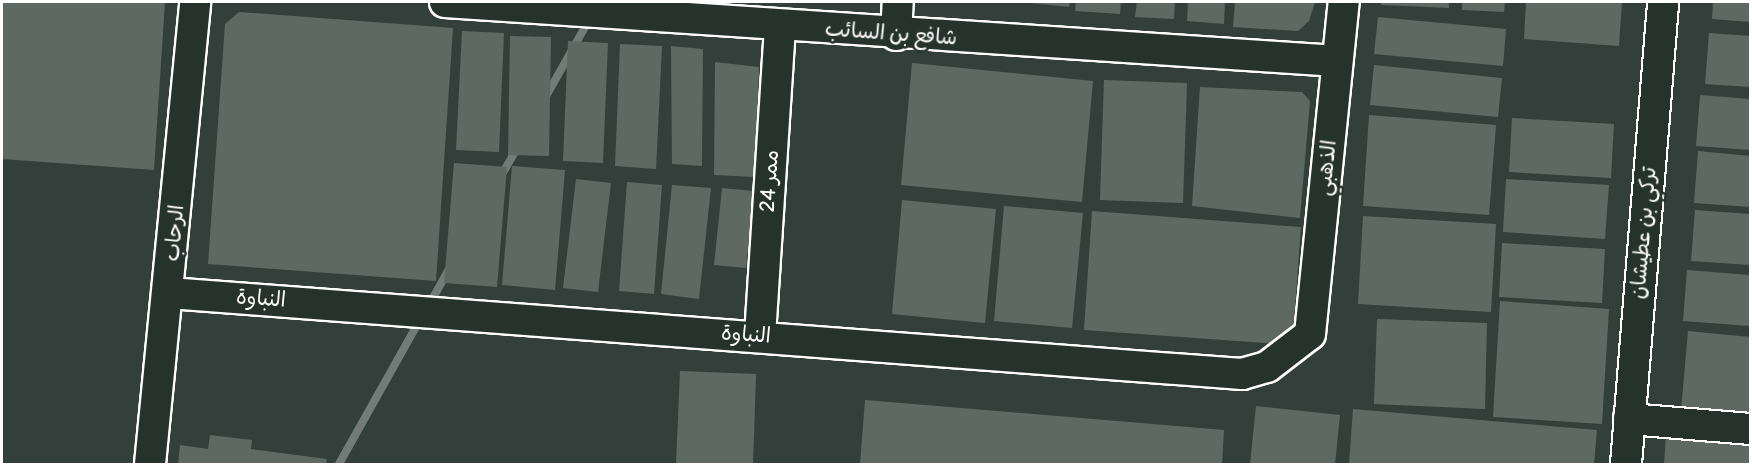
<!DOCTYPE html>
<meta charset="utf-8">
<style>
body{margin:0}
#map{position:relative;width:1752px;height:466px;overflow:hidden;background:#333f3a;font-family:Pangolin,"Playpen Sans Arabic",sans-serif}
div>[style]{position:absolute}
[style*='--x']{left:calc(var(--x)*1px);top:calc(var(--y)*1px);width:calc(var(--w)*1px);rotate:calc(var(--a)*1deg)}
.stream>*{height:8px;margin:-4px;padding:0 4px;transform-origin:4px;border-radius:4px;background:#737b78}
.building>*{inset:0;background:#5f6964}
.roads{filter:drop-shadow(2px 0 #fff) drop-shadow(-2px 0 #fff) drop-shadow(0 2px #fff) drop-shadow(0 -2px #fff)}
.minor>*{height:30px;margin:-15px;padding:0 15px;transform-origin:15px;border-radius:15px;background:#26332d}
span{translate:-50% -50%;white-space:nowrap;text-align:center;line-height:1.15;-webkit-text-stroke:5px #26332d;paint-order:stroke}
.street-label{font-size:21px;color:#fff}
.frame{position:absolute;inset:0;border:3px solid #fff;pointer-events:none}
</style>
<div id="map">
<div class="stream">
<div style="--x:545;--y:98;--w:92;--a:-60.6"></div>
<div style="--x:501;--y:176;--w:34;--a:-60"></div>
<div style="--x:428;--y:307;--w:43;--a:-61.1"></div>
<div style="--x:339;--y:464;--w:167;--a:-60.7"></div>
</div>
<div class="building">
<div style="clip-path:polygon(3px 2px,165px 2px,154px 170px,2px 159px)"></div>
<div style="clip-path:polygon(1022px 2px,1070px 2px,1069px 7px)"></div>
<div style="clip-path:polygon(1076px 2px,1121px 2px,1120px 14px,1075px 11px)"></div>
<div style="clip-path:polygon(1137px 2px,1175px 2px,1174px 19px,1135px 17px)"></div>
<div style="clip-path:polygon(1188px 2px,1225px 2px,1224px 24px,1187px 21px)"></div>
<div style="clip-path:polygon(1235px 2px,1315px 2px,1309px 21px,1298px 31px,1233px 27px)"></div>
<div style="clip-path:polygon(1381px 2px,1449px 2px,1449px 8px,1381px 5px)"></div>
<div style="clip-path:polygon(1462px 2px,1505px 2px,1504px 12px,1462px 10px)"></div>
<div style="clip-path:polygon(1526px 2px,1622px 2px,1619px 46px,1524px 39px)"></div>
<div style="clip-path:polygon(1713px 2px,1750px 2px,1750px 22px,1712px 19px)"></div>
<div style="clip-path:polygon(239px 12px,453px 28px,436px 281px,208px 264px,225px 24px)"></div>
<div style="clip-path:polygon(1378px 17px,1506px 29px,1503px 66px,1374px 54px)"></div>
<div style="clip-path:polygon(462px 31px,504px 33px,499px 152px,456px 150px)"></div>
<div style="clip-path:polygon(1709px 33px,1750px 36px,1750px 87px,1705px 84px)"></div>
<div style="clip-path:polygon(510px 36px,551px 37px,549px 156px,508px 155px)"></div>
<div style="clip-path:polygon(568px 41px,608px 43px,603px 163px,563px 161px)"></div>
<div style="clip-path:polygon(620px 44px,662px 46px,656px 169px,615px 166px)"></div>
<div style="clip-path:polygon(671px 46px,703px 49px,702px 166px,672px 164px)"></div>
<div style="clip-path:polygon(715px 62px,759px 67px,755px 177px,714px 175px)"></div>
<div style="clip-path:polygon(912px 63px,1093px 81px,1082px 202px,901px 185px)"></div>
<div style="clip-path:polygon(1374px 65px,1502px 78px,1498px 117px,1370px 105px)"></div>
<div style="clip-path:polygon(1104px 80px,1187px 83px,1183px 203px,1100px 200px)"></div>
<div style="clip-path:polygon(1200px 87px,1302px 92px,1310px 101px,1300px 218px,1192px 206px)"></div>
<div style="clip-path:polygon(1700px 95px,1750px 99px,1750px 150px,1696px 146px)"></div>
<div style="clip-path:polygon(1369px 115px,1496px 125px,1489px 215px,1363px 206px)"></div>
<div style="clip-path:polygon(1512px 118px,1614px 124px,1611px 178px,1509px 172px)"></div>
<div style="clip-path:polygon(1698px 151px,1750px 156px,1750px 207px,1694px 203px)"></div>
<div style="clip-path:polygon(454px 163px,507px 167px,497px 287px,444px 283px)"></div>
<div style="clip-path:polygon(512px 166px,565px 170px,555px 290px,502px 285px)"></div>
<div style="clip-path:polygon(576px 179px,611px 183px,598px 292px,563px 288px)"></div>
<div style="clip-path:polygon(1506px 179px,1609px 185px,1605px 239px,1503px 232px)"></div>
<div style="clip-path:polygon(627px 182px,662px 185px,654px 294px,619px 291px)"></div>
<div style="clip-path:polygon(672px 185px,711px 188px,699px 299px,661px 294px)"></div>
<div style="clip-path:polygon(722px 188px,754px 191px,746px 268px,714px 265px)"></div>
<div style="clip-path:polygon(902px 200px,996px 209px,985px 323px,892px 314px)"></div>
<div style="clip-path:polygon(1004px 206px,1083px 213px,1072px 328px,994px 321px)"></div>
<div style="clip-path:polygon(1695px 210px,1750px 214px,1750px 265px,1691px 261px)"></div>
<div style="clip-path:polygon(1092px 211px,1301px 227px,1293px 333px,1280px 344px,1084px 330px)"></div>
<div style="clip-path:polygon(1363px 216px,1496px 224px,1491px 312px,1358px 304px)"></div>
<div style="clip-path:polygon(1502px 243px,1605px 249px,1602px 303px,1499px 297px)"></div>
<div style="clip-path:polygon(1687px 270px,1750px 275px,1750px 326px,1683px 321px)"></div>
<div style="clip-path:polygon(1500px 301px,1609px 309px,1602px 424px,1493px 417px)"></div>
<div style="clip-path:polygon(1377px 319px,1487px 323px,1485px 409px,1374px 404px)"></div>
<div style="clip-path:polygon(1688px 331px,1750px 337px,1750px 417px,1681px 411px)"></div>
<div style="clip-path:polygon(680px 371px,756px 374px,753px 464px,676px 464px)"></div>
<div style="clip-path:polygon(865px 400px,1224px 430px,1222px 464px,860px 464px)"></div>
<div style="clip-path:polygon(1256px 406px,1340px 415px,1335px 464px,1250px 464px)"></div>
<div style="clip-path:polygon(1353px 409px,1597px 430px,1594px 464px,1349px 464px)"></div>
<div style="clip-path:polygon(210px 435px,252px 440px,251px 449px,327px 459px,326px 464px,178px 464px,180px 445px,208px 449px)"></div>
<div style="clip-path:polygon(1666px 435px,1750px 442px,1750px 464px,1664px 464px)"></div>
</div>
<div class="roads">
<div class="minor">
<div style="--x:445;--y:2;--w:894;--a:3.78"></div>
<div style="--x:896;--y:35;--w:33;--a:-87"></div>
<div style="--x:169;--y:293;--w:1076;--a:4.32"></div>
<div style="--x:1242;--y:374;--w:26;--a:-16"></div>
<div style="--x:1267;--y:367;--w:54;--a:-37.5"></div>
<div style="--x:1310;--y:334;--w:334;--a:-84.2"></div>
<div style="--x:760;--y:336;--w:310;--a:-86.3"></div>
<div style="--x:1629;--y:419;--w:121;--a:4.7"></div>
<div style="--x:150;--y:464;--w:464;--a:-84.4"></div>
<div style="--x:1626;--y:464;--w:463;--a:-85.4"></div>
</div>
</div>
<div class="street-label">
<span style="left:891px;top:34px;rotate:4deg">شافع بن السائب</span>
<span style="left:1327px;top:168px;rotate:-84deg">الذهبي</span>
<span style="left:770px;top:181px;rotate:-86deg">ممر 24</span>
<span style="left:175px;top:233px;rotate:-85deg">الرحاب</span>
<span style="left:1644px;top:233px;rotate:-85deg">تركي بن عطيشان</span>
<span style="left:261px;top:299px;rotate:4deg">النباوة</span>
<span style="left:746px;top:335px;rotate:4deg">النباوة</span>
</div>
<div class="frame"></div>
</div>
